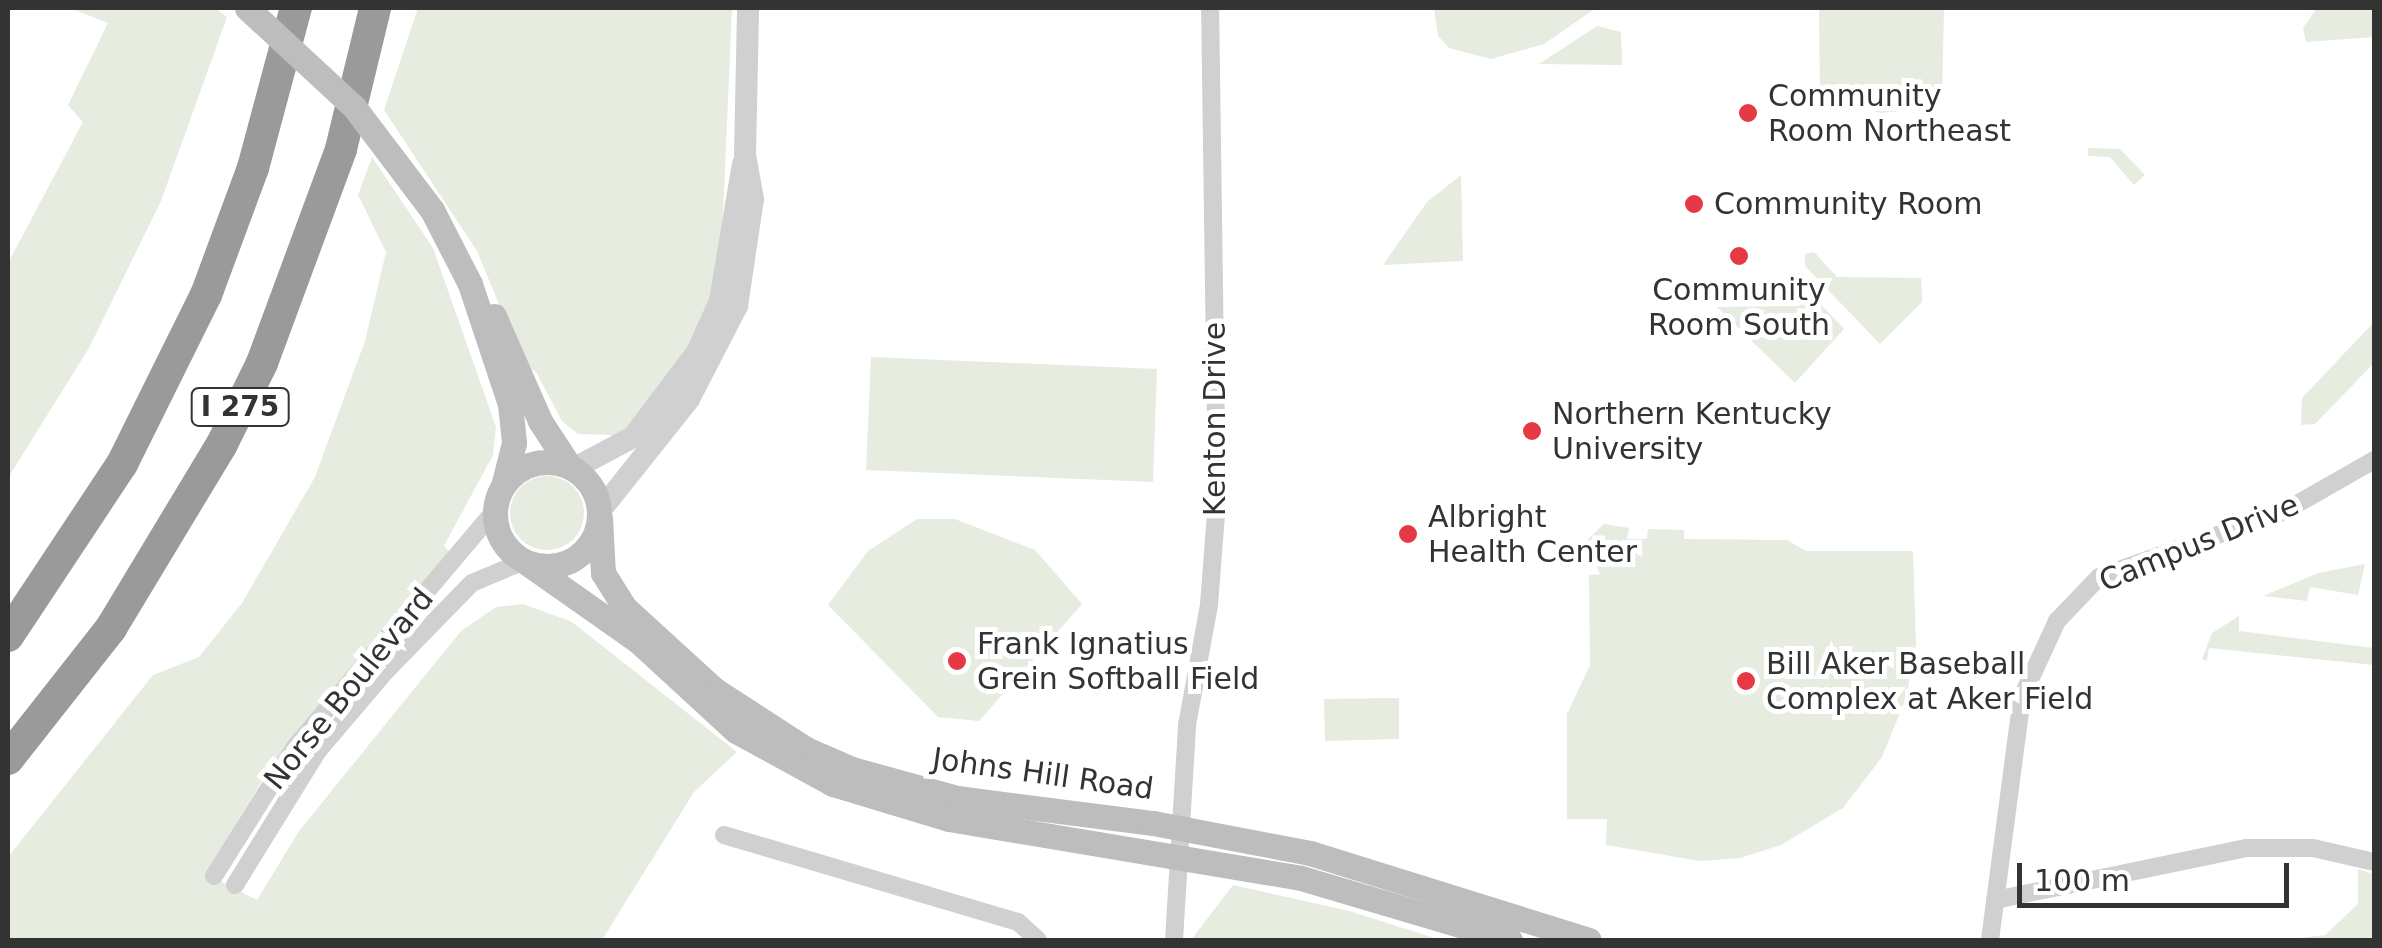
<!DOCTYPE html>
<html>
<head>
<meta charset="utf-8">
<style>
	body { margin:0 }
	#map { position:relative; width:2382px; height:948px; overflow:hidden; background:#fff; font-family:"DejaVu Sans",sans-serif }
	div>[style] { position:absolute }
	.green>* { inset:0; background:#e6ecdf }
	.round { border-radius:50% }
	.minor>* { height:18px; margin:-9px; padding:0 9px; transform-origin:9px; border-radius:9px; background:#d0d0d0 }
	.tertiary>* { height:22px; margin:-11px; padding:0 11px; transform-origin:11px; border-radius:11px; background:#d0d0d0 }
	.secondary>* { height:25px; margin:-12.5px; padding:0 12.5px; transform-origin:12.5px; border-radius:12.5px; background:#bdbdbd }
	.secondary>.ring { margin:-12.5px; padding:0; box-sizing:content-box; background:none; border:25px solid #bdbdbd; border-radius:50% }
	.motorway>* { height:32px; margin:-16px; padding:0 16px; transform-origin:16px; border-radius:16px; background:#9a9a9a }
	.secondary-bridge>* { height:25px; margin:-12.5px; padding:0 12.5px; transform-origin:12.5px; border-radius:12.5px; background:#bdbdbd }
	.dots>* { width:28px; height:28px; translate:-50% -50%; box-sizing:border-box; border:5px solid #fff; border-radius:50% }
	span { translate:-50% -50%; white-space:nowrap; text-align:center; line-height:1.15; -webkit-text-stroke:10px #fff; paint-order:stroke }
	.shield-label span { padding:2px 8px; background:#fff; border:2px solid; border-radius:8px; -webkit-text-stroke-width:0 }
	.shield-label { font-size:28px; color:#333; font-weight:700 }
	.poi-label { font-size:30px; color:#333 }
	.left { translate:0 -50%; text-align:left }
	.street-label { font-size:30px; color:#333 }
	.frame { position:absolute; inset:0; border:10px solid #333; pointer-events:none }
	.scale { position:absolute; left:2017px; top:863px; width:272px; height:45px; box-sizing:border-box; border:5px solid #333; border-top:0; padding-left:12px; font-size:30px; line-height:35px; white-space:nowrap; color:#333; -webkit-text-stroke:8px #fff; paint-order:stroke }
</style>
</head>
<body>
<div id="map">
	<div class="green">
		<i style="clip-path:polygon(70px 8px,215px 8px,227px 17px,161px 201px,89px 348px,8px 478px,8px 263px,83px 122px,68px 105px,108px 23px)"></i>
		<i style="clip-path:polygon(418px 8px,732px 8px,721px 261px,704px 318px,669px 387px,615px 442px,611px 435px,578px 434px,562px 421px,536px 372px,524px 365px,477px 251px,384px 110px)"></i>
		<i style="clip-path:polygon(1434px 8px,1596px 8px,1544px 44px,1491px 59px,1449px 48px,1438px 36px)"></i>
		<i style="clip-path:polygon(1819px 8px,1944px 8px,1942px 95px,1910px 110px,1880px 113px,1820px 93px)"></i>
		<i style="clip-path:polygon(2317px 8px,2374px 8px,2374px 37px,2306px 42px,2303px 28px)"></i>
		<i style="clip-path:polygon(1597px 26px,1621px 32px,1622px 65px,1539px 64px)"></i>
		<i style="clip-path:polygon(2088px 148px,2120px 149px,2145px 175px,2134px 185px,2110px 157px,2088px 156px)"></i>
		<i style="clip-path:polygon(372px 157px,433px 248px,496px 427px,493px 455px,444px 546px,449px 551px,266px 774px,206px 874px,257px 900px,299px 831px,461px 631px,496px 607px,523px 604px,572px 622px,737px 752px,694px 792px,602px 940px,8px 940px,8px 857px,153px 675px,199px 657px,242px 603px,315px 477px,365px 341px,386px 252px,358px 195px)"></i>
		<i style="clip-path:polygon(1461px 175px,1463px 261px,1383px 265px,1427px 202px)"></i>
		<i style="clip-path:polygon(1814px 252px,1837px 277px,1921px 278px,1922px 302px,1880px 344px,1805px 266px,1805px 254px)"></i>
		<i style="clip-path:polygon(1812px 295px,1844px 329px,1795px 383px,1717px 307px,1799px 306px)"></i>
		<i style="clip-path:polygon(2374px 322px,2374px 363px,2315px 424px,2301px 425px,2302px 398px)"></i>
		<i style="clip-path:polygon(871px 357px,1157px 369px,1153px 482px,866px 470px)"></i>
		<i class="round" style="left:510px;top:476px;width:74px;height:74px"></i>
		<i style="clip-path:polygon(917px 519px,955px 519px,1035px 550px,1082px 604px,979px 721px,938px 717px,828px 605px,868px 551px)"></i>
		<i style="clip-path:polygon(1604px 524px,1629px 528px,1627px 539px,1647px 539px,1648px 529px,1684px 530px,1684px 539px,1787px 540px,1806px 551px,1913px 551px,1916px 644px,1906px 698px,1882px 757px,1843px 808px,1781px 845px,1740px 858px,1700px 861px,1606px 845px,1607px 819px,1567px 819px,1567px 714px,1590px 665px,1589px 575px,1600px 574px,1585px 542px)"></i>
		<i style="clip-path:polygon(2365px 564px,2358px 595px,2310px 587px,2307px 601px,2263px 596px,2318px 573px)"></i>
		<i style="clip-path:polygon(2239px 616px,2239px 631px,2374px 648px,2374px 665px,2209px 648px,2207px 661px,2202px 659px,2212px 633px)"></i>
		<i style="clip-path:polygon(1399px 698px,1399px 739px,1325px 741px,1324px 699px)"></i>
		<i style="clip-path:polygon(2358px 869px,2374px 874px,2374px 940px,2281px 940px,2325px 935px,2358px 904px)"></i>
		<i style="clip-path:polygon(1233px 885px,1349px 911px,1441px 940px,1191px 940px)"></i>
	</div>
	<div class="minor">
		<i style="left:724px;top:835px;width:307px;rotate:16.5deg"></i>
		<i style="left:1018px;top:922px;width:27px;rotate:42deg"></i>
		<i style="left:214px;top:876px;width:152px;rotate:-57.9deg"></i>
		<i style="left:295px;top:747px;width:310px;rotate:-49.8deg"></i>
		<i style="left:235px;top:885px;width:156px;rotate:-58.3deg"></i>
		<i style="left:317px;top:752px;width:105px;rotate:-49.6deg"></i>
		<i style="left:385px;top:672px;width:124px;rotate:-45.7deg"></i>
		<i style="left:472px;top:583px;width:56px;rotate:-22.9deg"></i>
		<i style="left:1995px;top:900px;width:256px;rotate:-11.7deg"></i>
		<i style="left:2246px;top:848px;width:67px"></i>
		<i style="left:2313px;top:848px;width:63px;rotate:12.9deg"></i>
		<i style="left:1174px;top:940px;width:215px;rotate:-86.5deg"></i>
		<i style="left:1187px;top:725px;width:122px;rotate:-79.6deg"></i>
		<i style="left:1209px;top:605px;width:103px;rotate:-85.6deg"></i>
		<i style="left:1217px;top:502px;width:494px;rotate:-90.8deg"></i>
		<i style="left:1990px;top:940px;width:245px;rotate:-82.5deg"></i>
		<i style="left:2022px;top:697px;width:84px;rotate:-65.3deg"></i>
		<i style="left:2057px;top:621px;width:61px;rotate:-46.3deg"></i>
		<i style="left:2099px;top:577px;width:195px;rotate:-19.5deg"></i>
		<i style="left:2283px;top:512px;width:105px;rotate:-29.7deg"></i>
	</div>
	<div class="tertiary">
		<i style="left:573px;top:469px;width:68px;rotate:-28.1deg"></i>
		<i style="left:633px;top:437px;width:106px;rotate:-53deg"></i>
		<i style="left:697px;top:352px;width:56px;rotate:-65.7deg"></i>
		<i style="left:720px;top:301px;width:139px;rotate:-80.5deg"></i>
		<i style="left:600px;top:511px;width:143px;rotate:-51.5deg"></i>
		<i style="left:689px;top:399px;width:105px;rotate:-62.7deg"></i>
		<i style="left:737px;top:306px;width:108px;rotate:-81.5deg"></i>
		<i style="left:753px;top:199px;width:45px;rotate:-100.3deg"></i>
		<i style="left:745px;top:155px;width:147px;rotate:-88.8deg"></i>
	</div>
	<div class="secondary">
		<i style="left:432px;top:210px;width:83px;rotate:62.8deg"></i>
		<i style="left:470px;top:284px;width:126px;rotate:71.6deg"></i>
		<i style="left:510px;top:404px;width:39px;rotate:84deg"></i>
		<i style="left:514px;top:443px;width:44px;rotate:104.3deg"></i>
		<i style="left:494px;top:316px;width:115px;rotate:66.3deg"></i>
		<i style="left:540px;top:421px;width:55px;rotate:56.9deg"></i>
		<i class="ring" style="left:495px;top:462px;width:79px;height:79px"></i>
		<i style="left:600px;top:518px;width:55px;rotate:86.9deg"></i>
		<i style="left:603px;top:573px;width:40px;rotate:58deg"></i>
		<i style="left:624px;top:607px;width:123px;rotate:42.4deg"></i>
		<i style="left:715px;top:690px;width:108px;rotate:33deg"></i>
		<i style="left:806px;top:749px;width:50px;rotate:23.5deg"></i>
		<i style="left:852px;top:769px;width:109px;rotate:15.4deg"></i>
		<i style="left:957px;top:798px;width:198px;rotate:7.3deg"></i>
		<i style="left:1153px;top:823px;width:160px;rotate:10.8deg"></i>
		<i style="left:1310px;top:853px;width:292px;rotate:17.3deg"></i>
		<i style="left:527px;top:563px;width:136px;rotate:35.1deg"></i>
		<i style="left:638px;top:641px;width:133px;rotate:42.6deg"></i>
		<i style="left:736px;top:731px;width:111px;rotate:28.7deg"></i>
		<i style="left:833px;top:784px;width:121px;rotate:16.8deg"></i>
		<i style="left:949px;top:819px;width:357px;rotate:9.5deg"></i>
		<i style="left:1301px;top:878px;width:218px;rotate:16.5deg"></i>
	</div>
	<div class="motorway">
		<i style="left:8px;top:636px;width:206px;rotate:-56.5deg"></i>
		<i style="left:122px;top:464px;width:189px;rotate:-63.6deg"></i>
		<i style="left:206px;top:295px;width:135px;rotate:-69.7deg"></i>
		<i style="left:253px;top:168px;width:166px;rotate:-75deg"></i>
		<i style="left:8px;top:759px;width:167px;rotate:-51.8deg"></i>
		<i style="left:111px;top:628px;width:213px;rotate:-58.9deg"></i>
		<i style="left:221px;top:446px;width:93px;rotate:-63.7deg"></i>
		<i style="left:262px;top:363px;width:228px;rotate:-69.7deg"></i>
		<i style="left:341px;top:149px;width:145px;rotate:-76.4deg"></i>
	</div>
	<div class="secondary-bridge">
		<i style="left:247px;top:8px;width:146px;rotate:42.8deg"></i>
		<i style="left:354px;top:107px;width:129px;rotate:52.9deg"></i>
	</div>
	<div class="dots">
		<i style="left:1748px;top:113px;background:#e63946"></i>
		<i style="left:1694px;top:204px;background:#e63946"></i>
		<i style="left:1739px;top:256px;background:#e63946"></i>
		<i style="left:1532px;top:431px;background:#e63946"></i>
		<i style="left:1408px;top:534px;background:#e63946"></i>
		<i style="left:957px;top:661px;background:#e63946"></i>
		<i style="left:1746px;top:681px;background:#e63946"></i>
	</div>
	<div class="shield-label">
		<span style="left:240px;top:407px">I 275</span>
	</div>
	<div class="poi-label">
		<span class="left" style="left:1768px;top:113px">Community<br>Room Northeast</span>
		<span class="left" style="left:1714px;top:204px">Community Room</span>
		<span style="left:1739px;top:307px">Community<br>Room South</span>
		<span class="left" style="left:1552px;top:431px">Northern Kentucky<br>University</span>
		<span class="left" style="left:1428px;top:534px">Albright<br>Health Center</span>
		<span class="left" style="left:977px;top:661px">Frank Ignatius<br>Grein Softball Field</span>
		<span class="left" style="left:1766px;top:681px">Bill Aker Baseball<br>Complex at Aker Field</span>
	</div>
	<div class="street-label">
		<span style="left:1215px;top:419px;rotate:-90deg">Kenton Drive</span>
		<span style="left:2199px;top:543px;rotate:-22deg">Campus Drive</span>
		<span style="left:349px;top:689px;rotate:-51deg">Norse Boulevard</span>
		<span style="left:1043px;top:774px;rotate:8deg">Johns Hill Road</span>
	</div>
	<div class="frame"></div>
	<div class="scale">100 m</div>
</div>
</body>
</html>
